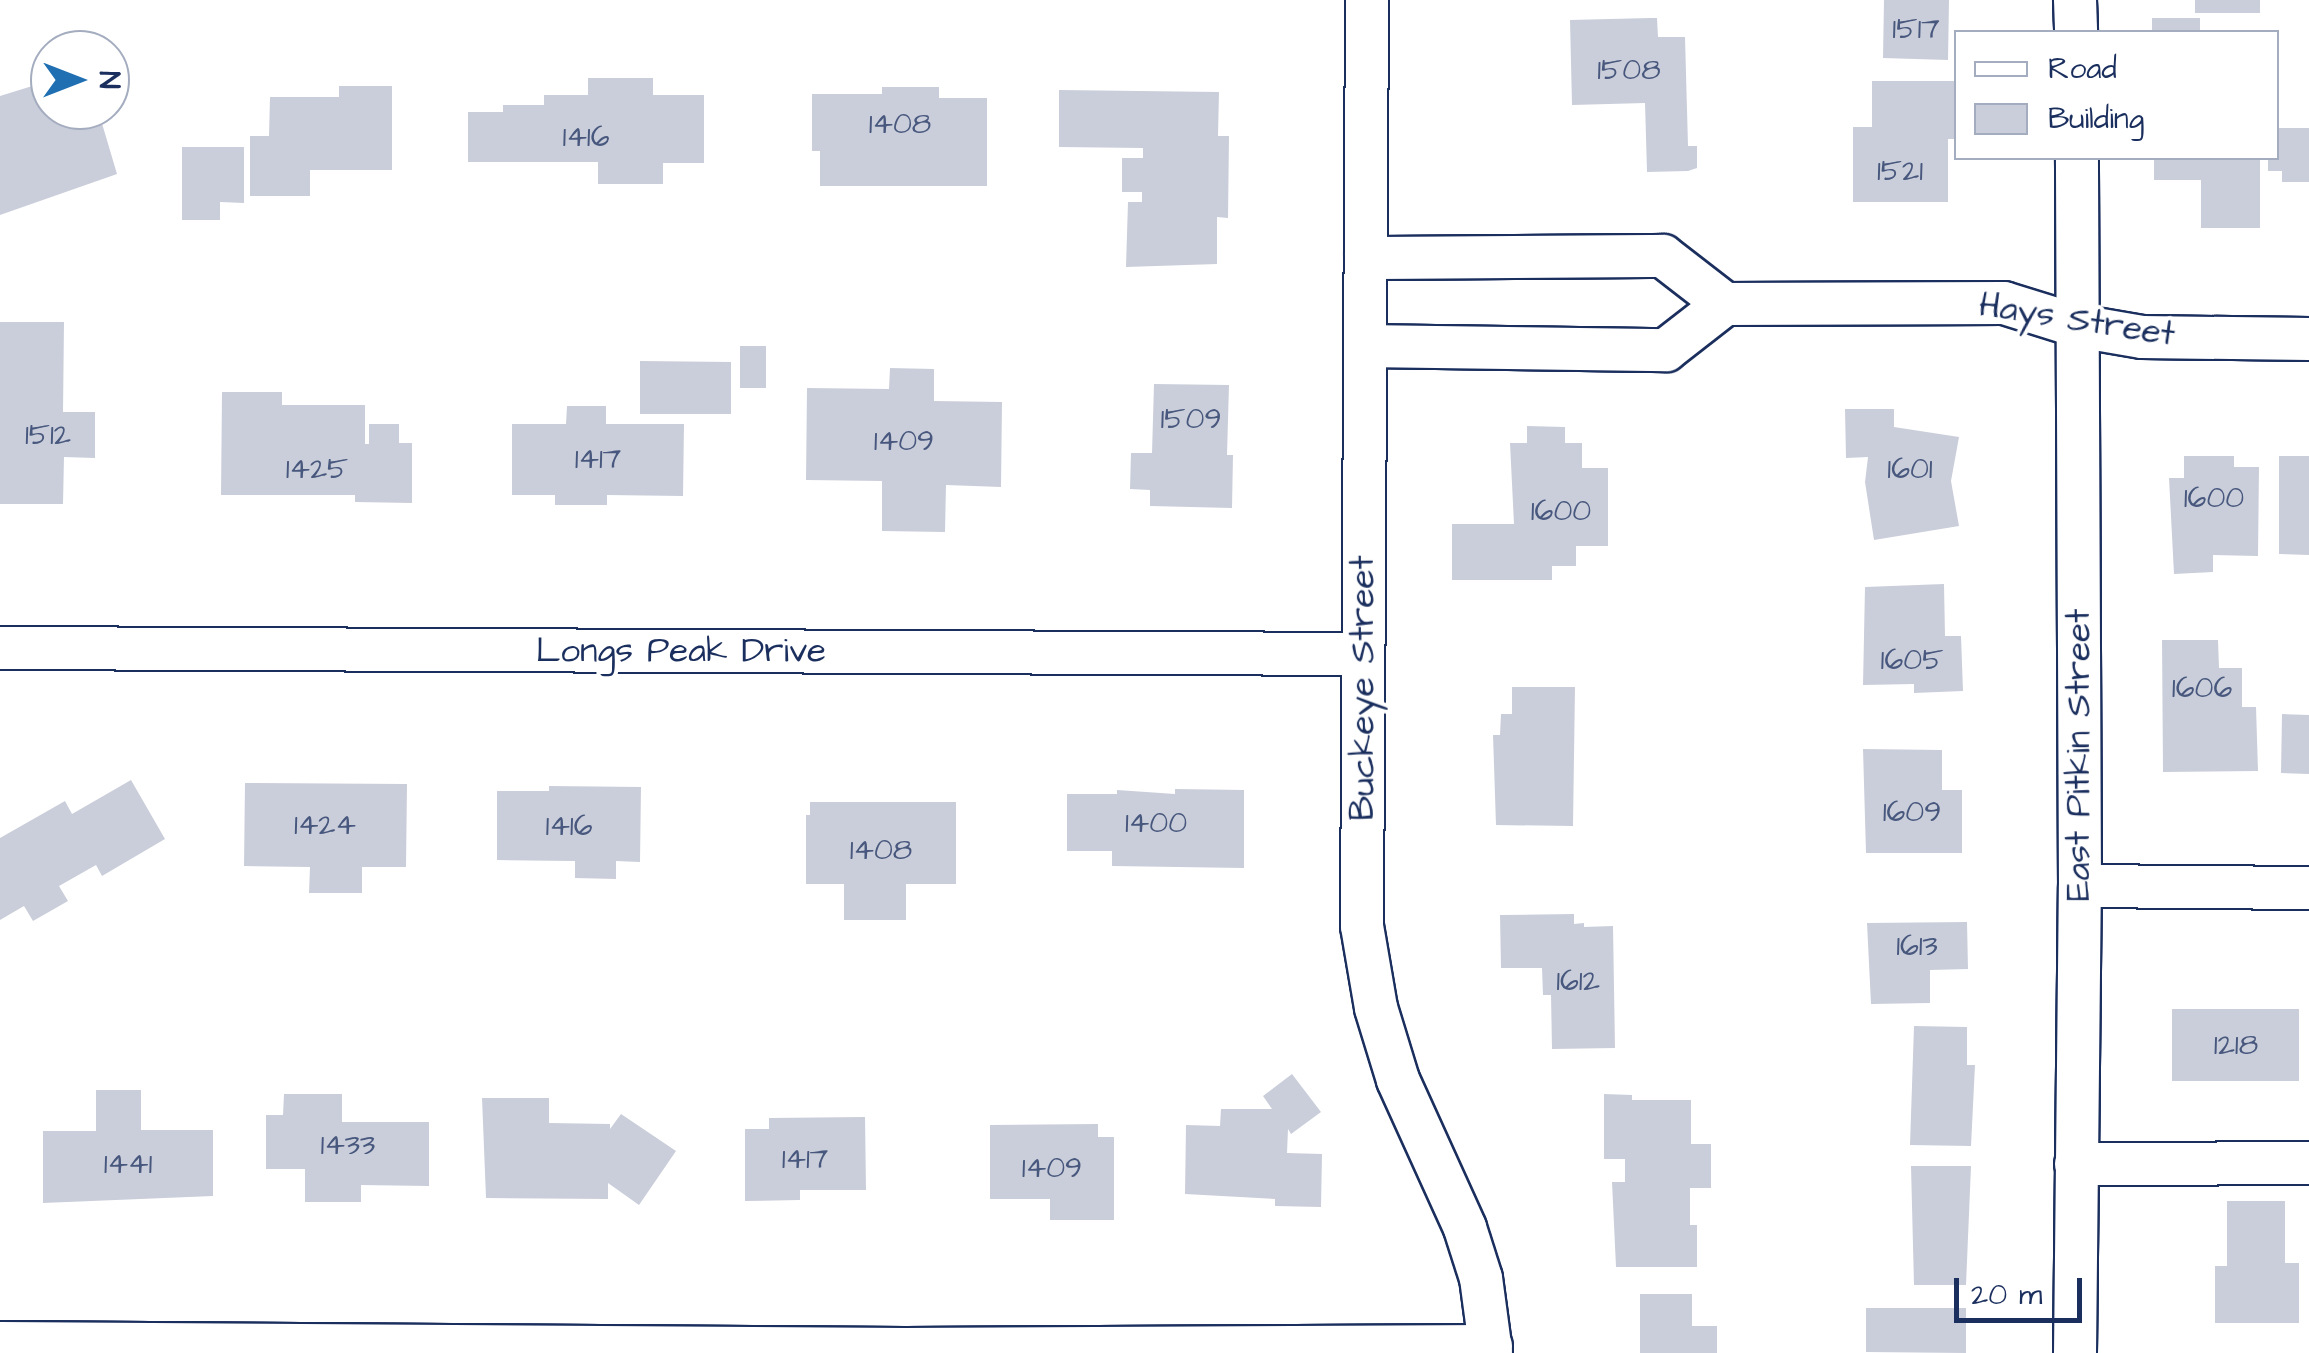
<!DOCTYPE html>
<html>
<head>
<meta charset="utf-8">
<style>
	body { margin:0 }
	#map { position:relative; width:2309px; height:1353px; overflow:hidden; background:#fff; font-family:"Architects Daughter",sans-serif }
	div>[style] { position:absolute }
	.building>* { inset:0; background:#caceda }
	.roads { filter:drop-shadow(2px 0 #1b2f5e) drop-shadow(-2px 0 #1b2f5e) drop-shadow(0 2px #1b2f5e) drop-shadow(0 -2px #1b2f5e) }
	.minor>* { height:42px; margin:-21px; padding:0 21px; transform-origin:21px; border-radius:21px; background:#fff }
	span { translate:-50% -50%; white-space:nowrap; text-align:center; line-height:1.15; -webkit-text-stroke:8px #fff; paint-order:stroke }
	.number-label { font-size:30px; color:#47577d }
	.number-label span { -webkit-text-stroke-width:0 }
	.street-label { font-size:35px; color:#1b2f5e }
	.legend { position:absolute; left:1954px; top:30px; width:325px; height:130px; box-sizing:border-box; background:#fff; border:2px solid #a4acbf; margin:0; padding:12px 18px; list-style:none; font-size:30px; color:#1b2f5e }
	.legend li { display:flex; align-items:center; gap:20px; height:50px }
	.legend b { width:50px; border:2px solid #a4acbf }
	.north { position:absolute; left:30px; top:30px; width:100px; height:100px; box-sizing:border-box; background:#fff; border:2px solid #a4acbf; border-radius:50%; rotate:90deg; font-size:28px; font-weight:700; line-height:40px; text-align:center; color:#1b2f5e }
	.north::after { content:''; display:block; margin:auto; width:35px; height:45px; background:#1f6fb2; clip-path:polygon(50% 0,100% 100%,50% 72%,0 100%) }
	.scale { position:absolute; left:1954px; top:1278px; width:128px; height:45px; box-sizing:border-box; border:5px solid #1b2f5e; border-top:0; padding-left:12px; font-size:30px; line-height:35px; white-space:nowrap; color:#1b2f5e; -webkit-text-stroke:8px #fff; paint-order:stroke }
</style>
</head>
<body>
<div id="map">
	<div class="building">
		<i style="clip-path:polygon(1884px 0,1949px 0,1948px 60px,1883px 58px)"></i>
		<i style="clip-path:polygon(2195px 0,2260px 0,2260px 13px,2195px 13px)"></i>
		<i style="clip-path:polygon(1650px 18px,1657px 18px,1658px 37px,1685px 37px,1688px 146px,1697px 146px,1697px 168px,1688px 171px,1647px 172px,1645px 103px,1572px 105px,1570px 20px)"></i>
		<i style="clip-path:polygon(2152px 18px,2200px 18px,2200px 32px,2152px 32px)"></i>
		<i style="clip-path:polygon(588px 78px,653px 78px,653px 95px,704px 95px,704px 163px,663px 163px,663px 184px,598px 184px,598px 162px,468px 162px,468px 112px,503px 112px,503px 105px,544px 105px,544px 95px,588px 95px)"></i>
		<i style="clip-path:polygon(1872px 81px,1956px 81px,1956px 139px,1948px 139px,1948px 202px,1853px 202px,1853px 127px,1872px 127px)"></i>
		<i style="clip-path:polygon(42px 83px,50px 110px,98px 110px,117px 174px,0 215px,0 96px)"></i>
		<i style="clip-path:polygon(339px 86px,392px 86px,392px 170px,310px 170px,310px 196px,250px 196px,250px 136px,269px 136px,270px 97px,339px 97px)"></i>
		<i style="clip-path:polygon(882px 87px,939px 87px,939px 98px,987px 98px,987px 186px,820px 186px,820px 151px,812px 151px,812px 94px,882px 94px)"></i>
		<i style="clip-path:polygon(1059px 90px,1219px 92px,1218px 136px,1229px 136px,1228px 218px,1217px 217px,1217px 264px,1126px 267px,1128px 202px,1142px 202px,1142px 192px,1122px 192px,1122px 158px,1143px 158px,1143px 148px,1059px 147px)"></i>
		<i style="clip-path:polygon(2276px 128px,2309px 128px,2309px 182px,2282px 182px,2282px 171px,2268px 171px,2268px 158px,2276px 158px)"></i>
		<i style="clip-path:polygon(182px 147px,244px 147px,244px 203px,220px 202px,220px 220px,182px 220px)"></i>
		<i style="clip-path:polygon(2154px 158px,2260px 158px,2260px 228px,2201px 228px,2201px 180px,2154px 180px)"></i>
		<i style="clip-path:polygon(0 322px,64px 322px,63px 412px,95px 412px,95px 458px,64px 457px,63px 504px,0 504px)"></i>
		<i style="clip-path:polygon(740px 346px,766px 346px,766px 388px,740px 388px)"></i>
		<i style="clip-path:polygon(640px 361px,731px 362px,731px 414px,640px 414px)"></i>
		<i style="clip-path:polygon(890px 368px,934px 369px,934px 401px,1002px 402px,1001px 487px,946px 485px,945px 532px,882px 531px,882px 481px,806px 480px,807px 388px,889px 389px)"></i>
		<i style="clip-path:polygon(1154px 384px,1229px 385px,1227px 455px,1233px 455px,1232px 508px,1150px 506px,1150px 490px,1130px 489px,1131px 453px,1152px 453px)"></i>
		<i style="clip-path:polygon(222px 392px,282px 392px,282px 405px,365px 405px,365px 444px,369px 444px,369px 424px,399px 424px,399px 443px,412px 443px,412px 503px,355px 502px,355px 495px,221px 495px)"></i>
		<i style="clip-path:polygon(567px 406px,606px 406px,606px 424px,684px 424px,683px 496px,607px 495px,607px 505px,555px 505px,555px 495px,512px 495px,512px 424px,566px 424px)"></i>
		<i style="clip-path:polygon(1845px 409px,1894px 409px,1894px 427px,1959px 437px,1951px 481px,1959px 526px,1874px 540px,1865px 482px,1868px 457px,1846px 458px)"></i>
		<i style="clip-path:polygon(1527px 426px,1565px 427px,1565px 443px,1582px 443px,1582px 468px,1608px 468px,1608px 546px,1576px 546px,1576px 566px,1552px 566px,1552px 580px,1452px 580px,1452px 524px,1514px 524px,1510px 443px,1527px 443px)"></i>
		<i style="clip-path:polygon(2184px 456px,2234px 456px,2234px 467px,2259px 467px,2258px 556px,2213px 555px,2213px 572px,2174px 574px,2169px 478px,2184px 478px)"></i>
		<i style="clip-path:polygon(2279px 456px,2309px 456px,2309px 555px,2279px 554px)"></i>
		<i style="clip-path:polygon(1944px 584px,1945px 636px,1961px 636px,1963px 691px,1914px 693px,1914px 684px,1863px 685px,1865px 587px)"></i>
		<i style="clip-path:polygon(2162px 640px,2218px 640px,2219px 668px,2242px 668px,2242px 707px,2256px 707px,2258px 771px,2163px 772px)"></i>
		<i style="clip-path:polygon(1512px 687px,1575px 687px,1573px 826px,1496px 825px,1493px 735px,1500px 735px,1501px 714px,1512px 714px)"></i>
		<i style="clip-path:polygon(2282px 714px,2309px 715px,2309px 774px,2281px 773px)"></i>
		<i style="clip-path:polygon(1863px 749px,1942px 750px,1942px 790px,1962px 790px,1962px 853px,1866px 853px)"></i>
		<i style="clip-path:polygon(131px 780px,165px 839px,102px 876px,96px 865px,59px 886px,68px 901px,33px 921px,24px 906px,0 920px,0 838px,65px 801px,72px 814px)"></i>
		<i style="clip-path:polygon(245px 783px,407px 784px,406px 867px,362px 867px,362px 893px,309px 893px,310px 867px,244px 866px)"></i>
		<i style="clip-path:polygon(549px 786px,641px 787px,640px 862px,616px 861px,616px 879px,575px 878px,575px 861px,497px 860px,497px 791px,549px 791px)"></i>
		<i style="clip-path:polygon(1175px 789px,1244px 790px,1244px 868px,1112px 866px,1112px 851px,1067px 851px,1067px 794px,1117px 794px,1117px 790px,1175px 794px)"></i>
		<i style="clip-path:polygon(810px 802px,956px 802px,956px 884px,906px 884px,906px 920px,844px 920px,844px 884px,806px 884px,806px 815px,810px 815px)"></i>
		<i style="clip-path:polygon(1574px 914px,1574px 924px,1584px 923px,1584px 927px,1613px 926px,1615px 1048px,1552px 1049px,1551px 995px,1543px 995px,1542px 968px,1501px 968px,1500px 915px)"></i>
		<i style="clip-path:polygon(1967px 922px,1968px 969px,1930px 970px,1930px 1003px,1871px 1004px,1867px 923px)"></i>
		<i style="clip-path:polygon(2172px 1009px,2299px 1009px,2299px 1081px,2172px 1081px)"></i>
		<i style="clip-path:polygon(1914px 1026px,1967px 1027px,1967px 1065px,1975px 1065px,1971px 1146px,1910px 1145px)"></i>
		<i style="clip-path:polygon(1292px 1074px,1321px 1112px,1291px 1134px,1288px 1129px,1287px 1153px,1322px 1154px,1321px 1207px,1275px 1206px,1275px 1199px,1185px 1194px,1186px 1125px,1220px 1126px,1221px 1109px,1272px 1109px,1263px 1096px)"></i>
		<i style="clip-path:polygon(96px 1090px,141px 1090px,141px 1130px,213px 1130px,213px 1196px,43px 1203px,43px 1131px,96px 1131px)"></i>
		<i style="clip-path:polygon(284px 1094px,342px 1094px,342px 1122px,429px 1122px,429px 1186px,361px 1185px,361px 1202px,305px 1202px,305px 1169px,266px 1169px,266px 1115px,283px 1115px)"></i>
		<i style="clip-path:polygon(1604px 1094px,1632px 1095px,1632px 1100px,1691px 1100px,1691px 1144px,1711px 1144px,1711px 1188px,1690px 1188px,1690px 1225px,1697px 1225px,1697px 1267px,1616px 1267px,1612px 1182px,1625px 1182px,1625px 1159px,1604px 1159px)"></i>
		<i style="clip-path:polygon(482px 1098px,549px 1098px,549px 1123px,610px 1124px,610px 1129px,621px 1114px,676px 1151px,639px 1205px,608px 1183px,608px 1199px,486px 1198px)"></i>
		<i style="clip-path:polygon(865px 1117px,866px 1190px,800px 1190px,800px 1200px,745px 1201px,745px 1129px,769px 1129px,769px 1118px)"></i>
		<i style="clip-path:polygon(1098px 1124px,1098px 1137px,1114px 1137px,1114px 1220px,1050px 1220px,1050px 1199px,990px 1199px,990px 1125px)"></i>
		<i style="clip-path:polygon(1911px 1166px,1971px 1166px,1966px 1285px,1914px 1285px)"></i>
		<i style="clip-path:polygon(2227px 1201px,2285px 1201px,2285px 1263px,2299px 1263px,2299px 1323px,2215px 1323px,2215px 1266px,2227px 1266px)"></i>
		<i style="clip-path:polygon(1640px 1294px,1692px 1294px,1692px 1326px,1717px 1326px,1717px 1353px,1640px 1353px)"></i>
		<i style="clip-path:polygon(1866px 1308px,1966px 1308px,1966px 1353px,1866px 1352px)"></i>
	</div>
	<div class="roads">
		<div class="minor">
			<i style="left:1367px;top:0;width:926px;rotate:90.31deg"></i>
			<i style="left:1362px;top:926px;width:83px;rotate:80.3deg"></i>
			<i style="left:1376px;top:1008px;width:75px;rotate:73deg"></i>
			<i style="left:1398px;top:1080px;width:162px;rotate:65.6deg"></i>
			<i style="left:1465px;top:1228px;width:52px;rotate:72.3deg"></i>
			<i style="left:1481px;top:1278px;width:76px;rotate:82.4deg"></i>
			<i style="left:2075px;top:0;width:32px;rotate:88deg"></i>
			<i style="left:1366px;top:258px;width:297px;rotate:-0.4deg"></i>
			<i style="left:1663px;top:256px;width:78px;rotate:37.7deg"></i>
			<i style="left:1367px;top:346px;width:299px;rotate:0.8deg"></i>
			<i style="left:1666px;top:350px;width:75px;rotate:-37.9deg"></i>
			<i style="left:1725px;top:304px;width:279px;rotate:-0.2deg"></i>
			<i style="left:2004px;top:303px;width:77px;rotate:17.3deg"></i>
			<i style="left:2078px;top:326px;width:65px;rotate:9.8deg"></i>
			<i style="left:2142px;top:337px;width:167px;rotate:0.7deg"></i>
			<i style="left:0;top:648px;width:1361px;rotate:0.25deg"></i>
			<i style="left:2080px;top:886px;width:229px;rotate:0.5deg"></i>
			<i style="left:2076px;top:1164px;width:233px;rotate:-0.2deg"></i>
			<i style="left:0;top:1343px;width:905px;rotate:0.38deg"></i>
			<i style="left:905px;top:1349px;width:586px;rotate:-0.29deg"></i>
			<i style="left:2075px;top:1353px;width:467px;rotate:-89.4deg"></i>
			<i style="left:2080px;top:886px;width:728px;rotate:-90.24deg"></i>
		</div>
	</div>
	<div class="number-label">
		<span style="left:1916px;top:29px">1517</span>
		<span style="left:1629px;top:70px">1508</span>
		<span style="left:900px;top:124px">1408</span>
		<span style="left:586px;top:137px">1416</span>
		<span style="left:1900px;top:171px">1521</span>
		<span style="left:1191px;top:419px">1509</span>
		<span style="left:48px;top:435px">1512</span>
		<span style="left:904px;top:441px">1409</span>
		<span style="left:598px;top:459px">1417</span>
		<span style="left:317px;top:469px">1425</span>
		<span style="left:1910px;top:469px">1601</span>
		<span style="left:2214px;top:498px">1600</span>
		<span style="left:1561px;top:511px">1600</span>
		<span style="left:1912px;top:660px">1605</span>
		<span style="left:2202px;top:688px">1606</span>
		<span style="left:1912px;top:812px">1609</span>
		<span style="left:1156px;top:823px">1400</span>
		<span style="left:325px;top:825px">1424</span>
		<span style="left:569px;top:826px">1416</span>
		<span style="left:881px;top:850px">1408</span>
		<span style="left:1917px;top:946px">1613</span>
		<span style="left:1578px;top:981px">1612</span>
		<span style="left:2236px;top:1045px">1218</span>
		<span style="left:348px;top:1145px">1433</span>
		<span style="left:805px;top:1159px">1417</span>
		<span style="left:128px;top:1164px">1441</span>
		<span style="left:1052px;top:1168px">1409</span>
	</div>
	<div class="street-label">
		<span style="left:2077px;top:320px;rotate:9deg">Hays Street</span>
		<span style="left:681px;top:651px">Longs Peak Drive</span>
		<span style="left:1363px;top:688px;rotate:-90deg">Buckeye Street</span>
		<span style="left:2079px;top:755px;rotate:-90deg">East Pitkin Street</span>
	</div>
	<ul class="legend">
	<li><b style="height:12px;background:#fff"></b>Road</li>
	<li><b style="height:28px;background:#caceda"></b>Building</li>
	</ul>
	<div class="north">N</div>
	<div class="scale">20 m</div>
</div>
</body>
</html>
